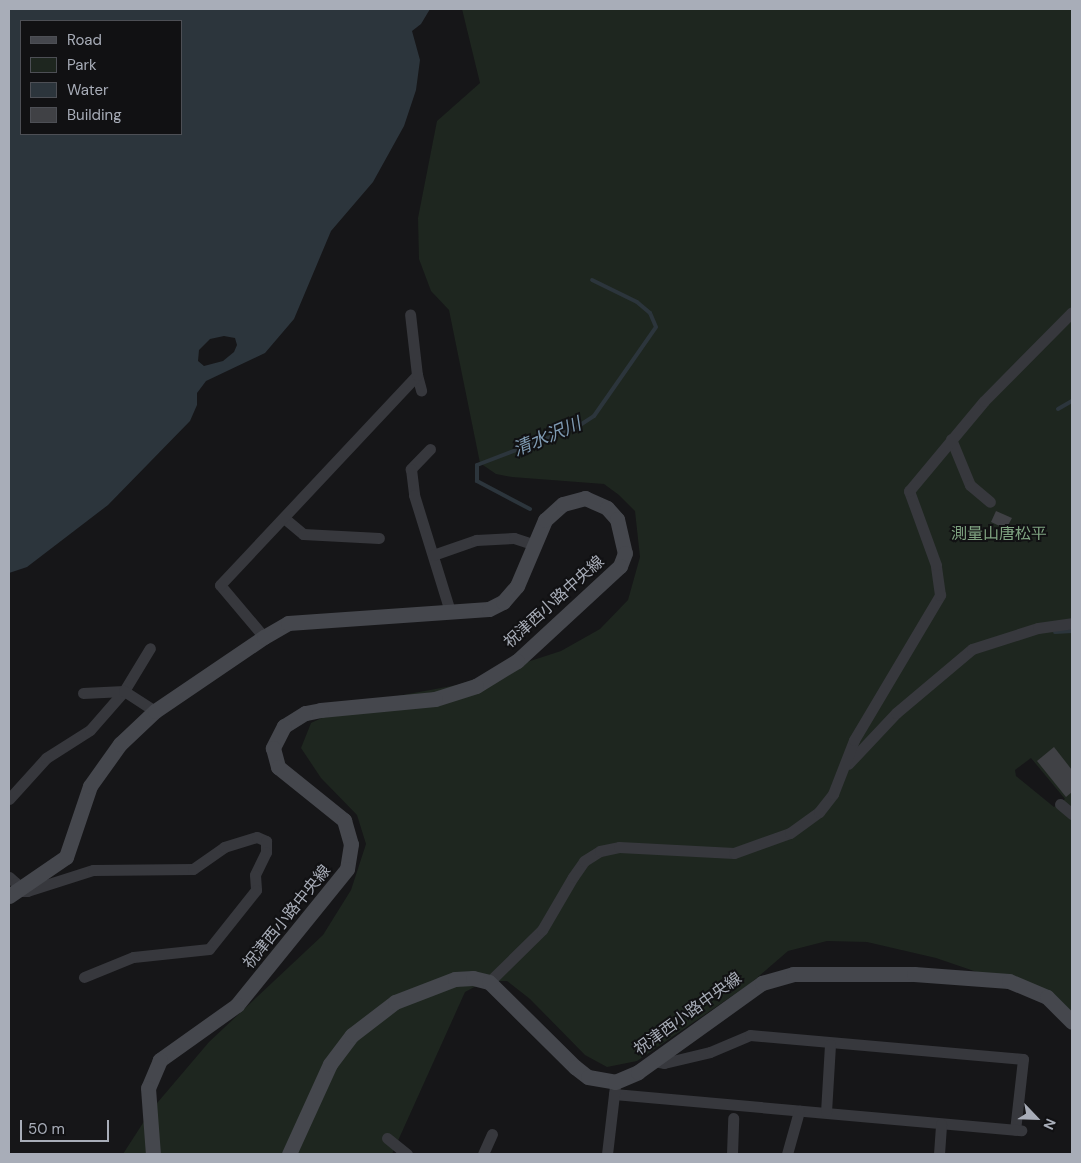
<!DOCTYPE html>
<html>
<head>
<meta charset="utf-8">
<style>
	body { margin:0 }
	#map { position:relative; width:1081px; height:1163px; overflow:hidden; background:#161618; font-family:"DM Sans","Noto Sans JP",sans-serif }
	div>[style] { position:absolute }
	.green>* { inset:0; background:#1e261f }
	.water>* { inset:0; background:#2c353c }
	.stream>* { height:4px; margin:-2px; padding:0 2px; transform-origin:2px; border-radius:2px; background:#2c353c }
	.building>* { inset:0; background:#404145 }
	.street>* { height:11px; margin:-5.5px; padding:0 5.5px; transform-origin:5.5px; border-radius:5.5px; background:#37383d }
	.secondary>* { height:15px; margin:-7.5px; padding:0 7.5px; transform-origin:7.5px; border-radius:7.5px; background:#45474d }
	span { translate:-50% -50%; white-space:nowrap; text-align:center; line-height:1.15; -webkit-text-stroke:4px #111113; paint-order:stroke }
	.park-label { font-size:16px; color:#7fa381 }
	.street-label { font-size:16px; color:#a8adb8 }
	.water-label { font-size:18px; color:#7f9bb3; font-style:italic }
	.frame { position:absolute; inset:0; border:10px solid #a8adb8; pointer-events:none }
	.legend { position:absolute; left:20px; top:20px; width:162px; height:115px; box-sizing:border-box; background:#111113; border:1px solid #4d4f55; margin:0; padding:6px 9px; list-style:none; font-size:15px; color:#a8adb8 }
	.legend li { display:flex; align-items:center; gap:10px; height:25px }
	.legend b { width:25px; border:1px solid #4d4f55 }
	.north { position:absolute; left:1011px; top:1093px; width:50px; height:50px; -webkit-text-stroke:4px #111113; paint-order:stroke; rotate:114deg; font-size:14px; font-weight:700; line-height:20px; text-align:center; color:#a8adb8 }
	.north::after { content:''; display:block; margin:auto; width:18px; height:22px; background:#a8adb8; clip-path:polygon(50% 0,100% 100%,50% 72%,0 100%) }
	.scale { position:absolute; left:20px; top:1120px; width:89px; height:22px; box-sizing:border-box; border:2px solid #a8adb8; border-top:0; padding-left:6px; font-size:15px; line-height:18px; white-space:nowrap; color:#a8adb8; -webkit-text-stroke:4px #111113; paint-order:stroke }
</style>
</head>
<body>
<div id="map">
	<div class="green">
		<i style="clip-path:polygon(evenodd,462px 9px,1072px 9px,1072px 1015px,1009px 983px,936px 958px,867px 942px,827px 941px,788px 951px,751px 983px,637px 1061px,607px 1067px,585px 1055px,530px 999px,507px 981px,486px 981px,465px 992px,392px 1154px,123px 1154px,152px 1109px,209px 1042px,323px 935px,351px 890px,366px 844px,357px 815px,321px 778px,301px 748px,311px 723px,349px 705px,457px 685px,561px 651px,600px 629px,628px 600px,640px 557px,635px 511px,619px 495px,604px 484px,512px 477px,496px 474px,480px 463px,449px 310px,431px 291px,419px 259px,418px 218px,437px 121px,480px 83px,462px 9px,1031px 758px,1065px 799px,1054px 807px,1016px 776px,1015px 770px,1031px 758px)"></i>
	</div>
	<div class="water">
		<i style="clip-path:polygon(evenodd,9px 9px,430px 9px,421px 24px,412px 31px,420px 60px,416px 90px,404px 126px,373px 182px,331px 231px,294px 319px,265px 353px,206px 381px,197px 393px,197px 405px,190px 421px,108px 505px,27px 567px,9px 573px,9px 9px,21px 21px,181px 21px,181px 134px,21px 134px,21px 21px,9px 9px,224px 336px,235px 338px,237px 345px,234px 352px,223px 361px,204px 366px,198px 361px,199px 350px,210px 339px,224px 336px)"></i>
	</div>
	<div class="stream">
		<i style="left:1058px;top:409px;width:16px;rotate:-30deg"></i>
		<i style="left:530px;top:509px;width:60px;rotate:-152.2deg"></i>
		<i style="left:477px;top:481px;width:16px;rotate:-90deg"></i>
		<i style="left:477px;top:465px;width:107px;rotate:-20.8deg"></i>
		<i style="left:577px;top:427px;width:20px;rotate:-33deg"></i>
		<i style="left:594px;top:416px;width:108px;rotate:-55.1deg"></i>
		<i style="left:656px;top:327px;width:15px;rotate:-113deg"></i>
		<i style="left:650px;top:313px;width:17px;rotate:-140deg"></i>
		<i style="left:637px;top:302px;width:50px;rotate:-153.9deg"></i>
		<i style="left:1055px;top:632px;width:17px;rotate:-3deg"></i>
	</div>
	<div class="building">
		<i style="clip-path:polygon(996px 511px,1012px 518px,1006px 529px,991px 522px)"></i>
		<i style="clip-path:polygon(1054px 747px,1072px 770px,1072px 792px,1066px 797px,1037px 761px)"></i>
	</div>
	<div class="street">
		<i style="left:417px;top:375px;width:16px;rotate:75deg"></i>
		<i style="left:951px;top:439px;width:50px;rotate:67.6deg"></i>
		<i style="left:970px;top:485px;width:26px;rotate:40deg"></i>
		<i style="left:430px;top:449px;width:28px;rotate:134deg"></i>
		<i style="left:411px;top:469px;width:26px;rotate:83deg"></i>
		<i style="left:414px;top:495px;width:121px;rotate:72.8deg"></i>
		<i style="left:284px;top:518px;width:25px;rotate:40deg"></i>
		<i style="left:303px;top:534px;width:76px;rotate:3deg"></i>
		<i style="left:433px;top:555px;width:46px;rotate:-19.2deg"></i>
		<i style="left:476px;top:540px;width:38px;rotate:-3deg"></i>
		<i style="left:514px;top:538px;width:20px;rotate:18deg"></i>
		<i style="left:264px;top:637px;width:68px;rotate:-130.2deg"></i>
		<i style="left:220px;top:585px;width:288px;rotate:-46.8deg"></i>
		<i style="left:417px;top:375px;width:61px;rotate:-96.5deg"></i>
		<i style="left:83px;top:693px;width:41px;rotate:-2.8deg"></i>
		<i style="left:124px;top:691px;width:50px;rotate:-58.8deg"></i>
		<i style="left:848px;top:764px;width:70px;rotate:-46.7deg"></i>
		<i style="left:896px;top:713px;width:99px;rotate:-40.1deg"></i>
		<i style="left:972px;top:649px;width:69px;rotate:-17.7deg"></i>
		<i style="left:1038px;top:628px;width:34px;rotate:-8deg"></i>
		<i style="left:9px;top:799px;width:55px;rotate:-47.9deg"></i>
		<i style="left:46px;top:758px;width:52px;rotate:-32.5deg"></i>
		<i style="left:90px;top:730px;width:52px;rotate:-48.9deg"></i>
		<i style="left:124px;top:691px;width:37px;rotate:33deg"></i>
		<i style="left:1060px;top:804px;width:16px;rotate:40deg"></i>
		<i style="left:9px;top:877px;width:9px;rotate:41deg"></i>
		<i style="left:16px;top:883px;width:8px;rotate:83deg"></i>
		<i style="left:17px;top:891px;width:10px"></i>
		<i style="left:27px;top:891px;width:69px;rotate:-17.7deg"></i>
		<i style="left:93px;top:870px;width:100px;rotate:-0.6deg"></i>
		<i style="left:193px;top:869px;width:38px;rotate:-35deg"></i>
		<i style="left:224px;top:847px;width:34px;rotate:-17deg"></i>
		<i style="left:257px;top:837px;width:10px;rotate:24deg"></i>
		<i style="left:266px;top:841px;width:11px;rotate:90deg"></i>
		<i style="left:266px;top:852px;width:25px;rotate:116deg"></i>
		<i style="left:255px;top:875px;width:15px;rotate:86deg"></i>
		<i style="left:256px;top:890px;width:75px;rotate:128.5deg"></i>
		<i style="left:209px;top:949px;width:76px;rotate:174deg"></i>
		<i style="left:133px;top:957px;width:53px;rotate:157.8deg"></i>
		<i style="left:489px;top:982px;width:74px;rotate:-44.5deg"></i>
		<i style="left:542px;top:930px;width:61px;rotate:-59.7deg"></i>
		<i style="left:573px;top:877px;width:19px;rotate:-55deg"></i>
		<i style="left:584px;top:861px;width:19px;rotate:-32deg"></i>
		<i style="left:600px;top:851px;width:19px;rotate:-12deg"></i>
		<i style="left:619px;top:847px;width:115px;rotate:3deg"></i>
		<i style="left:734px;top:853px;width:59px;rotate:-19.7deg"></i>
		<i style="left:790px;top:833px;width:36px;rotate:-36deg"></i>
		<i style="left:819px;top:812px;width:23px;rotate:-52deg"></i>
		<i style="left:833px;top:794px;width:58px;rotate:-68.7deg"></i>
		<i style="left:854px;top:740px;width:169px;rotate:-59.3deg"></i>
		<i style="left:940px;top:595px;width:30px;rotate:-98deg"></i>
		<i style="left:936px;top:565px;width:79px;rotate:-110deg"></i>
		<i style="left:909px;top:491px;width:117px;rotate:-50.2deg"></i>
		<i style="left:984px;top:401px;width:125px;rotate:-45.3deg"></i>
		<i style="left:653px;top:1061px;width:11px;rotate:10deg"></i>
		<i style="left:664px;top:1063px;width:47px;rotate:-13.4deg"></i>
		<i style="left:710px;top:1052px;width:43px;rotate:-23deg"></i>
		<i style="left:750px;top:1035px;width:274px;rotate:5deg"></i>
		<i style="left:1023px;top:1059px;width:71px;rotate:96.4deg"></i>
		<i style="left:614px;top:1094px;width:409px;rotate:5.1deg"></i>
		<i style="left:826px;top:1112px;width:68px;rotate:-86.6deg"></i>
		<i style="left:387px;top:1138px;width:26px;rotate:39deg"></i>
		<i style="left:483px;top:1154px;width:22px;rotate:-66deg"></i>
		<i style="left:607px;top:1154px;width:68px;rotate:-83.3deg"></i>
		<i style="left:732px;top:1154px;width:36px;rotate:-88deg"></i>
		<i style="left:787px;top:1154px;width:45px;rotate:-74.4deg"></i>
		<i style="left:939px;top:1154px;width:30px;rotate:-86deg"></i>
	</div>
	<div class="secondary">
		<i style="left:9px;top:896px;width:69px;rotate:-34.4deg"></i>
		<i style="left:66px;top:857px;width:75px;rotate:-71.3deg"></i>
		<i style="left:90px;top:786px;width:52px;rotate:-54.5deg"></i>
		<i style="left:120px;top:744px;width:48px;rotate:-43.3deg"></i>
		<i style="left:155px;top:711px;width:132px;rotate:-34.2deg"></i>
		<i style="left:264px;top:637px;width:28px;rotate:-30deg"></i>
		<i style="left:288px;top:623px;width:201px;rotate:-4deg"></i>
		<i style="left:489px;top:609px;width:16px;rotate:-27deg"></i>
		<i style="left:503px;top:602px;width:21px;rotate:-49deg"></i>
		<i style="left:517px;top:586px;width:72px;rotate:-67deg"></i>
		<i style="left:545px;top:520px;width:24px;rotate:-42deg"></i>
		<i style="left:563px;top:504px;width:23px;rotate:-15deg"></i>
		<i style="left:585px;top:498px;width:24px;rotate:24deg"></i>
		<i style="left:607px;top:508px;width:15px;rotate:48deg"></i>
		<i style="left:617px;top:519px;width:35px;rotate:77deg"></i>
		<i style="left:625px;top:553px;width:14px;rotate:111deg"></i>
		<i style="left:620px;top:566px;width:140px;rotate:137.3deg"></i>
		<i style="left:517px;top:661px;width:48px;rotate:148.6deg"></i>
		<i style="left:476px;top:686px;width:43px;rotate:162.4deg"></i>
		<i style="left:435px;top:699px;width:115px;rotate:174.5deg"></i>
		<i style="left:321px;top:710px;width:16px;rotate:169deg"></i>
		<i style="left:305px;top:713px;width:25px;rotate:148deg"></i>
		<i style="left:284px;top:726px;width:25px;rotate:117deg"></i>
		<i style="left:273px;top:748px;width:20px;rotate:75deg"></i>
		<i style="left:278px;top:767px;width:85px;rotate:38.8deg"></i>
		<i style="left:344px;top:820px;width:25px;rotate:74deg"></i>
		<i style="left:351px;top:844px;width:25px;rotate:99deg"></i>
		<i style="left:347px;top:869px;width:175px;rotate:129deg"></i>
		<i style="left:237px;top:1005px;width:95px;rotate:144.5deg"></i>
		<i style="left:160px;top:1060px;width:30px;rotate:113deg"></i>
		<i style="left:148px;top:1088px;width:66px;rotate:85.7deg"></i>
		<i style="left:289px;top:1154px;width:99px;rotate:-65.5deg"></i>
		<i style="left:330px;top:1064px;width:36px;rotate:-53deg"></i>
		<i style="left:352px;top:1035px;width:54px;rotate:-37.5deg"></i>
		<i style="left:395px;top:1002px;width:64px;rotate:-21deg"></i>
		<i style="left:455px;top:979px;width:18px;rotate:-3deg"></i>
		<i style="left:473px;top:978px;width:16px;rotate:14deg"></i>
		<i style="left:489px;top:982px;width:121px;rotate:44.7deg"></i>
		<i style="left:575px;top:1067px;width:16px;rotate:38deg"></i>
		<i style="left:588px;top:1077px;width:27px;rotate:10deg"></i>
		<i style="left:615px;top:1082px;width:25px;rotate:-23deg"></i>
		<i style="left:638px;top:1072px;width:153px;rotate:-35.7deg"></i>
		<i style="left:762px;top:983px;width:32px;rotate:-16deg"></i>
		<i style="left:793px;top:974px;width:121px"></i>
		<i style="left:914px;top:974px;width:95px;rotate:4.2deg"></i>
		<i style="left:1009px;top:981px;width:41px;rotate:22.8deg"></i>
		<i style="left:1047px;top:997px;width:35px;rotate:45deg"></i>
	</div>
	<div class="park-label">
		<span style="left:999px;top:534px">測量山唐松平</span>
	</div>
	<div class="street-label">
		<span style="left:554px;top:602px;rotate:-42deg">祝津西小路中央線</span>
		<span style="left:287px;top:917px;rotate:-51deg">祝津西小路中央線</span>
		<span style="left:688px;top:1014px;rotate:-36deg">祝津西小路中央線</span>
	</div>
	<div class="water-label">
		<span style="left:547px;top:437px;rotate:-23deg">清水沢川</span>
	</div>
	<div class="frame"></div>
	<ul class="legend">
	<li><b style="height:6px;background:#45474d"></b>Road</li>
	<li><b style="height:14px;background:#1e261f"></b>Park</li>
	<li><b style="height:14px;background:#2c353c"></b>Water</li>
	<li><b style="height:14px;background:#404145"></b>Building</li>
	</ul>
	<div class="north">N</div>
	<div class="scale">50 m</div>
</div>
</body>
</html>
